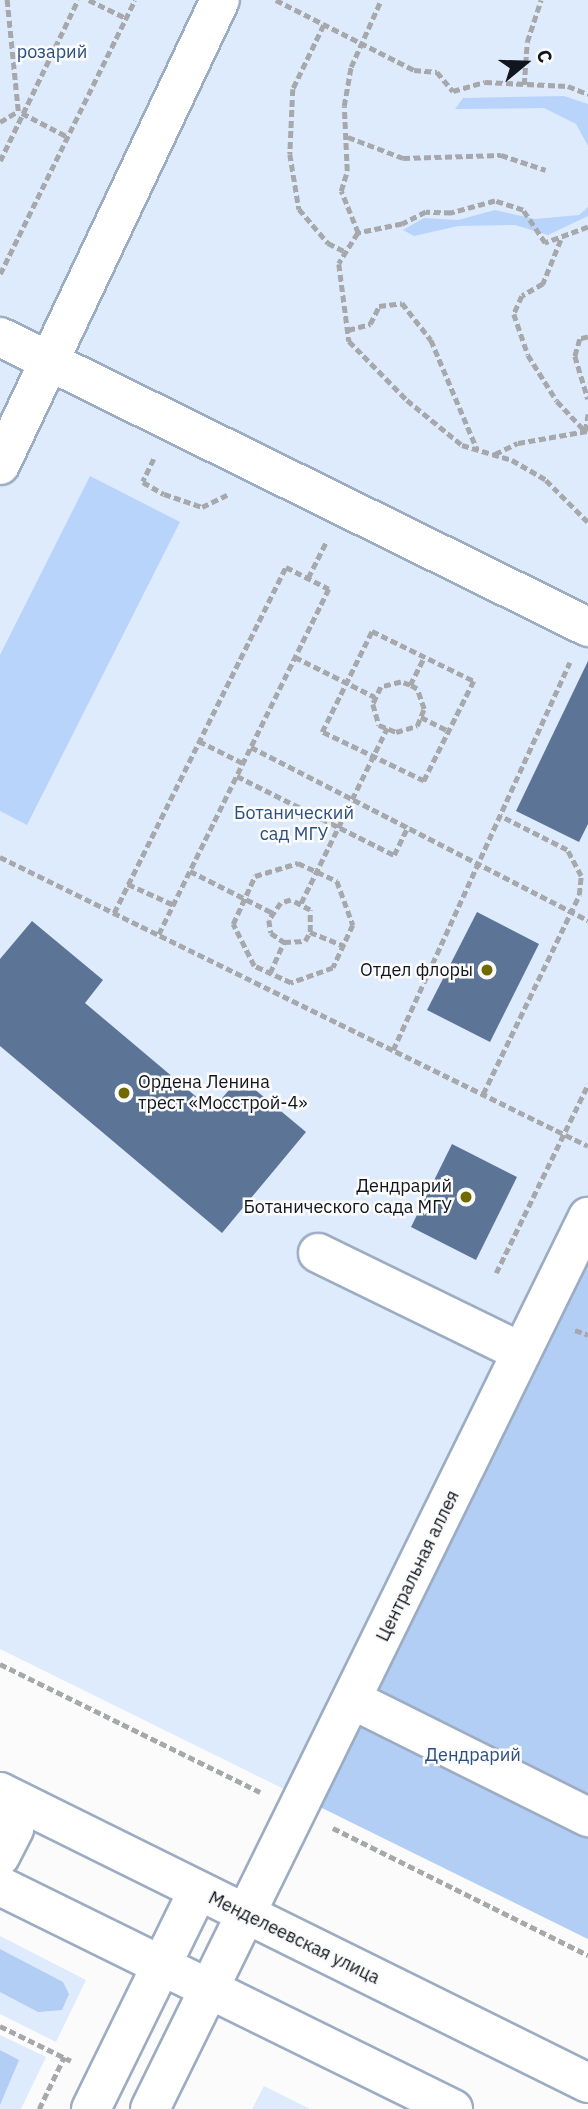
<!DOCTYPE html>
<html>
<head>
<meta charset="utf-8">
<style>
	body { margin:0 }
	#map { position:relative; width:588px; height:2109px; overflow:hidden; background:#fbfbfb; font-family:"IBM Plex Sans",sans-serif }
	div>[style] { position:absolute }
	.green>* { inset:0; background:#deebfd }
	.forest>* { inset:0; background:#b2cef4 }
	.water>* { inset:0; background:#b8d4fa }
	.building>* { inset:0; background:#5c7597 }
	.path>* { height:4.5px; margin-top:-2.25px; transform-origin:0; background:repeating-linear-gradient(90deg,#a7a8ab 0 7px,transparent 0 10.5px) }
	.roads { filter:drop-shadow(2px 0 #9cacc2) drop-shadow(-2px 0 #9cacc2) drop-shadow(0 2px #9cacc2) drop-shadow(0 -2px #9cacc2) }
	.minor>* { height:38px; margin:-19px; padding:0 19px; transform-origin:19px; border-radius:19px; background:#fff }
	.dots>* { width:19px; height:19px; translate:-50% -50%; box-sizing:border-box; border:4px solid #fbfbfb; border-radius:50% }
	span { translate:-50% -50%; white-space:nowrap; text-align:center; line-height:1.15; -webkit-text-stroke:5px #fbfbfb; paint-order:stroke }
	.park-label { font-size:18px; color:#2a4f7e }
	.poi-label { font-size:18px; color:#11161e }
	.right { translate:-100% -50%; text-align:right }
	.left { translate:0 -50%; text-align:left }
	.street-label { font-size:18px; color:#11161e }
	.north { position:absolute; left:490px; top:28px; width:70px; height:70px; -webkit-text-stroke:5px #fbfbfb; paint-order:stroke; rotate:71deg; font-size:19px; font-weight:700; line-height:28px; text-align:center; color:#11161e }
	.north::after { content:''; display:block; margin:auto; width:24px; height:32px; background:#11161e; clip-path:polygon(50% 0,100% 100%,50% 72%,0 100%) }
</style>
</head>
<body>
<div id="map">
	<div class="green">
		<i style="clip-path:polygon(0 0,588px 0,588px 1939px,0 1649px)"></i>
		<i style="clip-path:polygon(0 1936px,86px 1980px,56px 2042px,0 2014px)"></i>
		<i style="clip-path:polygon(0 2035px,46px 2057px,21px 2109px,0 2109px)"></i>
		<i style="clip-path:polygon(264px 2086px,310px 2109px,252px 2109px)"></i>
	</div>
	<div class="forest">
		<i style="clip-path:polygon(588px 1256px,588px 1939px,320px 1807px)"></i>
		<i style="clip-path:polygon(0 1949px,63px 1982px,69px 1994px,62px 2010px,38px 2012px,0 1992px)"></i>
		<i style="clip-path:polygon(0 2050px,19px 2060px,0 2105px)"></i>
	</div>
	<div class="water">
		<i style="clip-path:polygon(564px 96px,588px 104px,588px 146px,576px 124px,544px 108px,455px 109px,463px 98px)"></i>
		<i style="clip-path:polygon(588px 207px,588px 216px,548px 235px,515px 225px,458px 226px,414px 236px,403px 230px,424px 218px,458px 220px,495px 210px,535px 219px,579px 215px)"></i>
		<i style="clip-path:polygon(90px 476px,180px 522px,27px 825px,0 811px,0 655px)"></i>
	</div>
	<div class="building">
		<i style="clip-path:polygon(588px 661px,588px 824px,579px 842px,516px 811px)"></i>
		<i style="clip-path:polygon(477px 912px,539px 944px,490px 1042px,427px 1010px)"></i>
		<i style="clip-path:polygon(32px 921px,103px 980px,85px 1003px,212px 1110px,240px 1077px,306px 1132px,222px 1233px,0 1046px,0 959px)"></i>
		<i style="clip-path:polygon(452px 1144px,517px 1177px,476px 1260px,411px 1227px)"></i>
	</div>
	<div class="path">
		<i style="left:89px;top:0;width:41px;rotate:25.9deg"></i>
		<i style="left:276px;top:0;width:155px;rotate:26.9deg"></i>
		<i style="left:414px;top:70px;width:23px;rotate:5deg"></i>
		<i style="left:437px;top:72px;width:25px;rotate:50deg"></i>
		<i style="left:453px;top:91px;width:33px;rotate:-16deg"></i>
		<i style="left:485px;top:82px;width:83px;rotate:2.8deg"></i>
		<i style="left:568px;top:86px;width:22px;rotate:22deg"></i>
		<i style="left:324px;top:25px;width:71px;rotate:115.8deg"></i>
		<i style="left:293px;top:89px;width:65px;rotate:92.6deg"></i>
		<i style="left:290px;top:154px;width:56px;rotate:80.7deg"></i>
		<i style="left:299px;top:209px;width:45px;rotate:49.5deg"></i>
		<i style="left:328px;top:243px;width:20px;rotate:27deg"></i>
		<i style="left:524px;top:85px;width:43px;rotate:-86deg"></i>
		<i style="left:527px;top:42px;width:44px;rotate:-71.6deg"></i>
		<i style="left:22px;top:113px;width:52px;rotate:27.6deg"></i>
		<i style="left:0;top:122px;width:21px;rotate:-31deg"></i>
		<i style="left:18px;top:111px;width:112px;rotate:-95.7deg"></i>
		<i style="left:348px;top:137px;width:59px;rotate:20.9deg"></i>
		<i style="left:403px;top:158px;width:98px;rotate:-1.8deg"></i>
		<i style="left:501px;top:155px;width:47px;rotate:18.4deg"></i>
		<i style="left:0;top:161px;width:179px;rotate:-64.2deg"></i>
		<i style="left:588px;top:227px;width:46px;rotate:159.6deg"></i>
		<i style="left:545px;top:243px;width:40px;rotate:-124deg"></i>
		<i style="left:523px;top:210px;width:29px;rotate:-162deg"></i>
		<i style="left:495px;top:201px;width:46px;rotate:164.7deg"></i>
		<i style="left:451px;top:213px;width:25px;rotate:-178deg"></i>
		<i style="left:426px;top:212px;width:27px;rotate:153deg"></i>
		<i style="left:402px;top:224px;width:45px;rotate:168.4deg"></i>
		<i style="left:358px;top:233px;width:36px;rotate:122deg"></i>
		<i style="left:339px;top:264px;width:78px;rotate:82.6deg"></i>
		<i style="left:349px;top:341px;width:83px;rotate:45.5deg"></i>
		<i style="left:407px;top:400px;width:71px;rotate:39.3deg"></i>
		<i style="left:462px;top:445px;width:52px;rotate:16.7deg"></i>
		<i style="left:512px;top:460px;width:39px;rotate:30deg"></i>
		<i style="left:546px;top:480px;width:59px;rotate:45deg"></i>
		<i style="left:358px;top:233px;width:45px;rotate:-112deg"></i>
		<i style="left:341px;top:191px;width:21px;rotate:-73deg"></i>
		<i style="left:347px;top:171px;width:65px;rotate:-92.6deg"></i>
		<i style="left:344px;top:106px;width:40px;rotate:-80deg"></i>
		<i style="left:351px;top:67px;width:73px;rotate:-65.9deg"></i>
		<i style="left:561px;top:240px;width:48px;rotate:112.2deg"></i>
		<i style="left:543px;top:284px;width:24px;rotate:150deg"></i>
		<i style="left:522px;top:296px;width:20px;rotate:114deg"></i>
		<i style="left:514px;top:314px;width:43px;rotate:71.1deg"></i>
		<i style="left:528px;top:355px;width:54px;rotate:57.8deg"></i>
		<i style="left:557px;top:401px;width:41px;rotate:47deg"></i>
		<i style="left:0;top:274px;width:305px;rotate:-63.8deg"></i>
		<i style="left:348px;top:330px;width:23px;rotate:-15deg"></i>
		<i style="left:370px;top:324px;width:20px;rotate:-63deg"></i>
		<i style="left:379px;top:306px;width:23px;rotate:-7deg"></i>
		<i style="left:402px;top:303px;width:47px;rotate:51.9deg"></i>
		<i style="left:431px;top:340px;width:118px;rotate:67.1deg"></i>
		<i style="left:588px;top:337px;width:8px;rotate:166deg"></i>
		<i style="left:580px;top:339px;width:18px;rotate:106deg"></i>
		<i style="left:575px;top:356px;width:45px;rotate:73.2deg"></i>
		<i style="left:585px;top:431px;width:17px;rotate:-80deg"></i>
		<i style="left:495px;top:454px;width:25px;rotate:-26deg"></i>
		<i style="left:518px;top:443px;width:70px;rotate:-9.9deg"></i>
		<i style="left:154px;top:459px;width:25px;rotate:116deg"></i>
		<i style="left:143px;top:482px;width:24px;rotate:30deg"></i>
		<i style="left:164px;top:494px;width:40px;rotate:18.9deg"></i>
		<i style="left:202px;top:507px;width:28px;rotate:-26deg"></i>
		<i style="left:308px;top:578px;width:40px;rotate:-63.4deg"></i>
		<i style="left:372px;top:631px;width:114px;rotate:26.1deg"></i>
		<i style="left:474px;top:681px;width:112px;rotate:116.6deg"></i>
		<i style="left:424px;top:781px;width:113px;rotate:-154.3deg"></i>
		<i style="left:322px;top:732px;width:113px;rotate:-63.7deg"></i>
		<i style="left:295px;top:657px;width:89px;rotate:26.6deg"></i>
		<i style="left:410px;top:685px;width:9px;rotate:-162deg"></i>
		<i style="left:401px;top:682px;width:21px;rotate:166deg"></i>
		<i style="left:381px;top:687px;width:19px;rotate:115deg"></i>
		<i style="left:373px;top:704px;width:22px;rotate:74deg"></i>
		<i style="left:379px;top:725px;width:18px;rotate:22deg"></i>
		<i style="left:396px;top:732px;width:22px;rotate:-16deg"></i>
		<i style="left:417px;top:726px;width:18px;rotate:-68deg"></i>
		<i style="left:424px;top:709px;width:21px;rotate:-109deg"></i>
		<i style="left:417px;top:689px;width:8px;rotate:-150deg"></i>
		<i style="left:410px;top:685px;width:31px;rotate:-63deg"></i>
		<i style="left:421px;top:717px;width:31px;rotate:27deg"></i>
		<i style="left:199px;top:741px;width:49px;rotate:26.6deg"></i>
		<i style="left:251px;top:747px;width:379px;rotate:27.2deg"></i>
		<i style="left:237px;top:776px;width:176px;rotate:26.7deg"></i>
		<i style="left:394px;top:855px;width:32px;rotate:-64deg"></i>
		<i style="left:0;top:857px;width:655px;rotate:26.17deg"></i>
		<i style="left:298px;top:863px;width:43px;rotate:24.8deg"></i>
		<i style="left:337px;top:881px;width:47px;rotate:70deg"></i>
		<i style="left:353px;top:925px;width:47px;rotate:114.9deg"></i>
		<i style="left:333px;top:968px;width:45px;rotate:160.3deg"></i>
		<i style="left:291px;top:983px;width:41px;rotate:-155.3deg"></i>
		<i style="left:254px;top:966px;width:47px;rotate:-116.6deg"></i>
		<i style="left:233px;top:924px;width:53px;rotate:-65.4deg"></i>
		<i style="left:255px;top:876px;width:45px;rotate:-16.8deg"></i>
		<i style="left:190px;top:871px;width:93px;rotate:26.8deg"></i>
		<i style="left:128px;top:884px;width:51px;rotate:24.5deg"></i>
		<i style="left:301px;top:903px;width:195px;rotate:-63.8deg"></i>
		<i style="left:114px;top:913px;width:386px;rotate:-63.6deg"></i>
		<i style="left:286px;top:567px;width:48px;rotate:27.1deg"></i>
		<i style="left:329px;top:589px;width:386px;rotate:116.2deg"></i>
		<i style="left:310px;top:932px;width:22px;rotate:-90deg"></i>
		<i style="left:310px;top:910px;width:21px;rotate:-152deg"></i>
		<i style="left:291px;top:900px;width:10px;rotate:163deg"></i>
		<i style="left:281px;top:903px;width:21px;rotate:125deg"></i>
		<i style="left:269px;top:920px;width:13px;rotate:81deg"></i>
		<i style="left:271px;top:933px;width:16px;rotate:35deg"></i>
		<i style="left:284px;top:942px;width:21px;rotate:-3deg"></i>
		<i style="left:305px;top:941px;width:10px;rotate:-61deg"></i>
		<i style="left:310px;top:932px;width:37px;rotate:22deg"></i>
		<i style="left:270px;top:973px;width:34px;rotate:-66deg"></i>
		<i style="left:393px;top:1050px;width:426px;rotate:-65.5deg"></i>
		<i style="left:483px;top:1094px;width:221px;rotate:-64.2deg"></i>
		<i style="left:579px;top:895px;width:19px;rotate:-84deg"></i>
		<i style="left:581px;top:876px;width:30px;rotate:-118deg"></i>
		<i style="left:567px;top:850px;width:75px;rotate:-153.1deg"></i>
		<i style="left:496px;top:1273px;width:210px;rotate:-64deg"></i>
		<i style="left:575px;top:1330px;width:14px;rotate:21deg"></i>
		<i style="left:0;top:1664px;width:290px;rotate:26.2deg"></i>
		<i style="left:333px;top:1828px;width:285px;rotate:26.5deg"></i>
		<i style="left:0;top:2026px;width:79px;rotate:26.2deg"></i>
		<i style="left:39px;top:2109px;width:58px;rotate:-64.3deg"></i>
	</div>
	<div class="roads">
		<div class="minor">
			<i style="left:0;top:337px;width:656px;rotate:26.25deg"></i>
			<i style="left:0;top:465px;width:514px;rotate:-64.68deg"></i>
			<i style="left:318px;top:1253px;width:226px;rotate:26deg"></i>
			<i style="left:353px;top:1700px;width:263px;rotate:26.5deg"></i>
			<i style="left:0;top:1792px;width:656px;rotate:26.33deg"></i>
			<i style="left:0;top:1795px;width:22px;rotate:56deg"></i>
			<i style="left:12px;top:1813px;width:16px;rotate:83deg"></i>
			<i style="left:14px;top:1829px;width:31px;rotate:117deg"></i>
			<i style="left:0;top:1886px;width:505px;rotate:26.21deg"></i>
			<i style="left:91px;top:2109px;width:243px;rotate:-63.9deg"></i>
			<i style="left:150px;top:2109px;width:994px;rotate:-63.85deg"></i>
		</div>
	</div>
	<div class="dots">
		<i style="left:487px;top:970px;background:#706a04"></i>
		<i style="left:124px;top:1093px;background:#706a04"></i>
		<i style="left:466px;top:1197px;background:#706a04"></i>
	</div>
	<div class="park-label">
		<span style="left:52px;top:52px">розарий</span>
		<span style="left:294px;top:824px">Ботанический<br>сад МГУ</span>
		<span style="left:473px;top:1755px">Дендрарий</span>
	</div>
	<div class="poi-label">
		<span class="right" style="left:473px;top:970px">Отдел флоры</span>
		<span class="left" style="left:138px;top:1093px">Ордена Ленина<br>трест «Мосстрой-4»</span>
		<span class="right" style="left:452px;top:1197px">Дендрарий<br>Ботанического сада МГУ</span>
	</div>
	<div class="street-label">
		<span style="left:418px;top:1566px;rotate:-64deg">Центральная аллея</span>
		<span style="left:294px;top:1938px;rotate:26deg">Менделеевская улица</span>
	</div>
	<div class="north">С</div>
</div>
</body>
</html>
